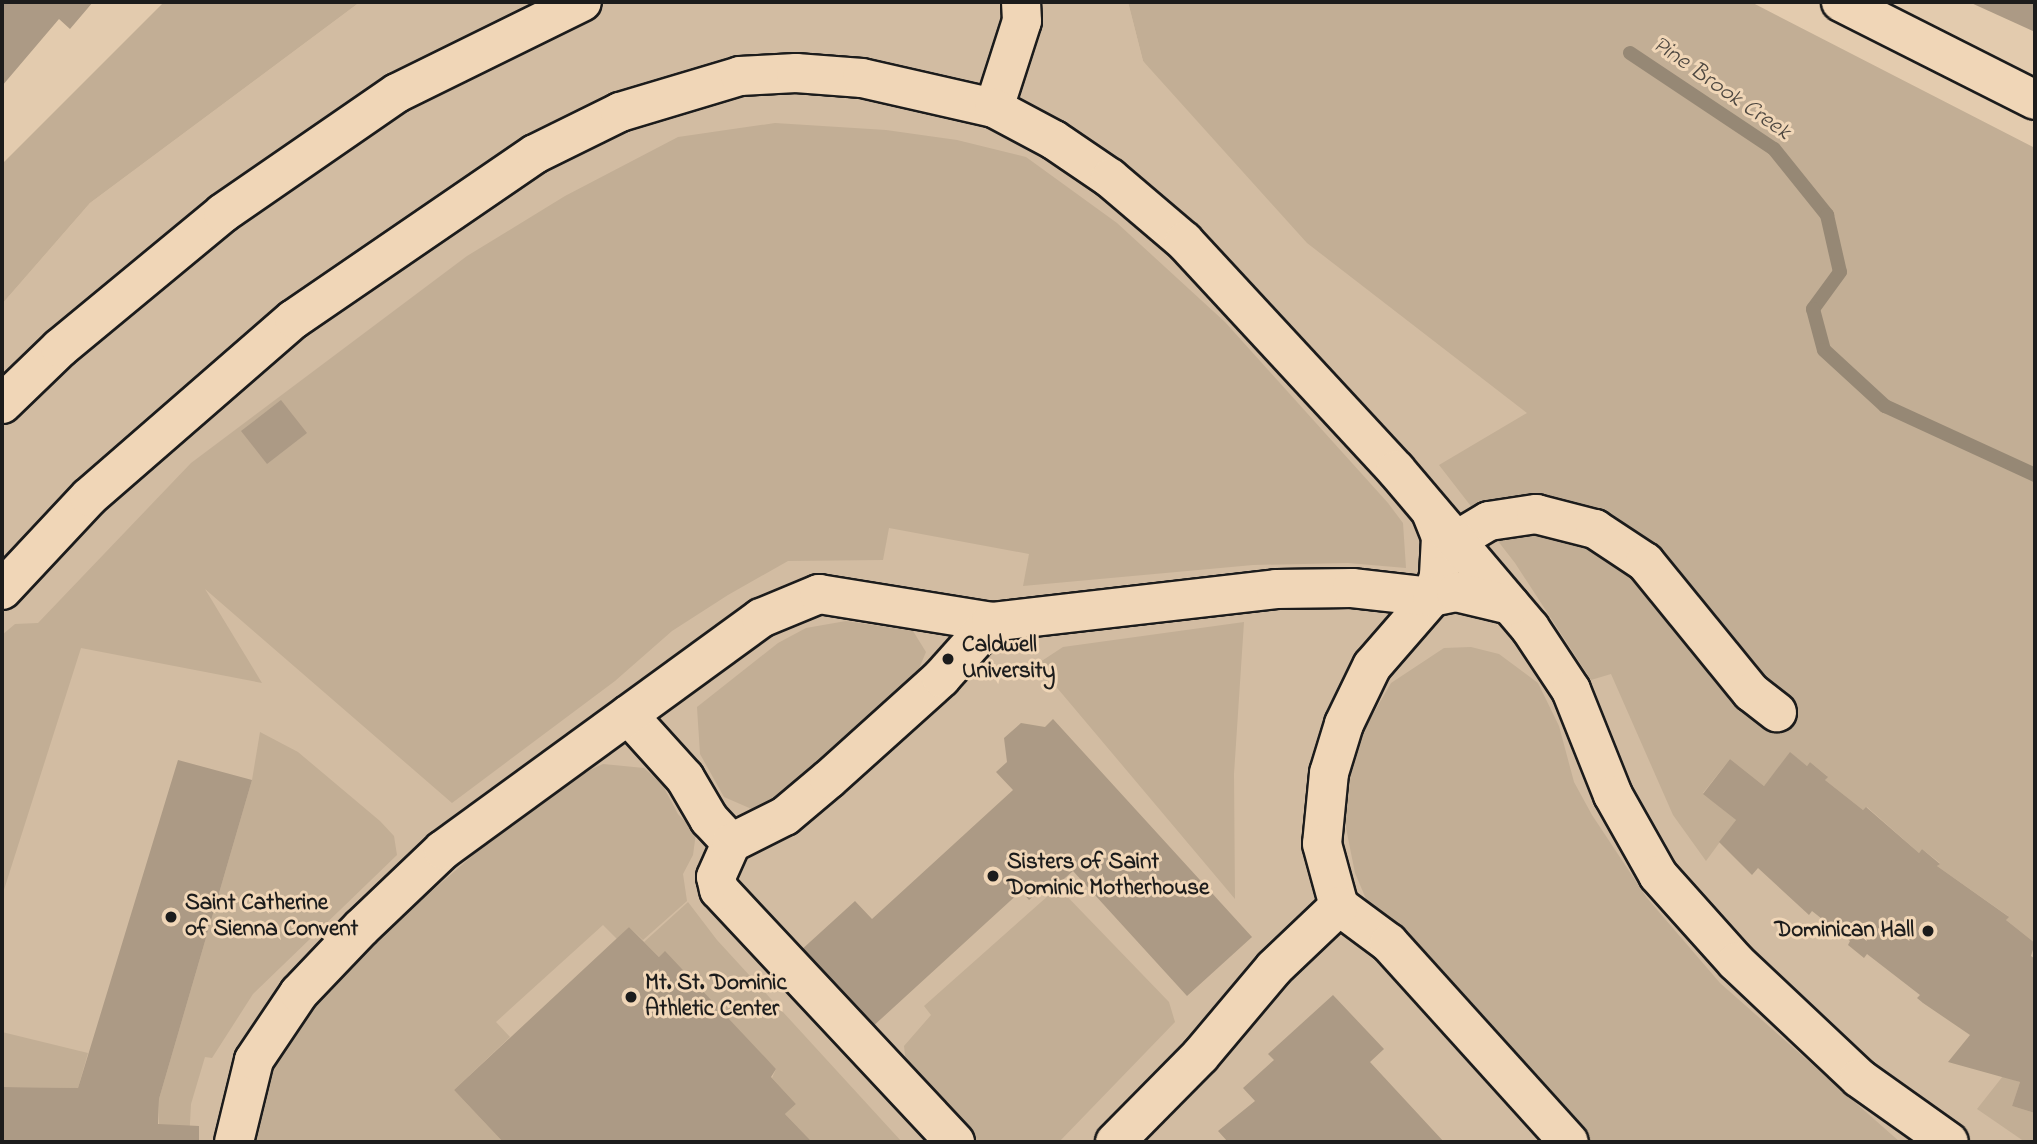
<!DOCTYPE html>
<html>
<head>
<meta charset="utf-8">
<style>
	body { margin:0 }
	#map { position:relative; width:2037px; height:1144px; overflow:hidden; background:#e3cbae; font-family:"Indie Flower",sans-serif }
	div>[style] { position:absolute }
	.built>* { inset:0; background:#d2bca2 }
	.green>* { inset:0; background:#c2ae95 }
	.stream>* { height:14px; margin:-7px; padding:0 7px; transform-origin:7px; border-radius:7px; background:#968875 }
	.building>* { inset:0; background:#ac9a85 }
	.roads { filter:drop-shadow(2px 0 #1c1c1c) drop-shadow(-2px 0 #1c1c1c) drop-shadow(0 2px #1c1c1c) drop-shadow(0 -2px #1c1c1c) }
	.minor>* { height:38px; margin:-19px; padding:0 19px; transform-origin:19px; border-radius:19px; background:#f0d6b7 }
	.dots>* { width:19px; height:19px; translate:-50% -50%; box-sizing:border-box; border:4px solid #f0d6b7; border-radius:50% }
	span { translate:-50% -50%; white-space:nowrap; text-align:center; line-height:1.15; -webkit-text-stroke:6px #f0d6b7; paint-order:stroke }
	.poi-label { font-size:23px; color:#1c1c1c; font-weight:700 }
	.left { translate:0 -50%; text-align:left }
	.right { translate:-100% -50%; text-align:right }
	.water-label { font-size:24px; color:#4d4740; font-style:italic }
	.frame { position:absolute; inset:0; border:4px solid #1c1c1c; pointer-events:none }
</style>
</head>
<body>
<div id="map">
	<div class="built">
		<i style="clip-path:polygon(360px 2px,1128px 2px,1143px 61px,2035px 788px,2035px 1142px,2px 1142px,2px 304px,90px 203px)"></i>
	</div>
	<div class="green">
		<i style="clip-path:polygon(164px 2px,360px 2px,90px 203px,2px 304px,2px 164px)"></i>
		<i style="clip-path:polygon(1128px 2px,1751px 2px,2035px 148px,2035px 943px,2006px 920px,2008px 916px,1937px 866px,1940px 863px,1922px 849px,1919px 853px,1867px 807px,1863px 810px,1825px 780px,1827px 776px,1810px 762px,1807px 766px,1790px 753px,1764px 786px,1730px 759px,1703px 793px,1736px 820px,1706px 861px,1673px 815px,1611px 674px,1591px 680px,1515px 563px,1439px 465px,1527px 413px,1307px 243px,1143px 61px)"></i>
		<i style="clip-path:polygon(775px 123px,886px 130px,957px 140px,1026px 157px,1117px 223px,1225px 322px,1388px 503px,1403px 523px,1406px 568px,1348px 563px,1253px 565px,1023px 586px,1029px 554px,889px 528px,883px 560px,788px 561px,728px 595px,672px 631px,615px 681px,452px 803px,205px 589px,262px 683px,81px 648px,2px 896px,2px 635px,15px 624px,38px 623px,191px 463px,467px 256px,565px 196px,678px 137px)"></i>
		<i style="clip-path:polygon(846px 621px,913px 631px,926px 652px,916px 676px,775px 807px,754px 810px,724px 797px,700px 754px,697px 707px,778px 643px,806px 628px)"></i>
		<i style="clip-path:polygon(1244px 622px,1234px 774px,1235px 899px,1037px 664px,1063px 647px)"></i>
		<i style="clip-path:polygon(1471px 647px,1499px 654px,1538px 683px,1559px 726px,1574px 782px,1592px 815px,1647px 898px,1720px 983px,1900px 1142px,1591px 1142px,1366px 899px,1355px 873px,1346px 828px,1346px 784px,1355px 745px,1391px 683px,1444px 648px)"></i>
		<i style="clip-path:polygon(260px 732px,298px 752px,380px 821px,394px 836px,397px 855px,253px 994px,212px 1058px,205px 1057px,191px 1104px,189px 1142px,159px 1142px,159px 1099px,252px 780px)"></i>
		<i style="clip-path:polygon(603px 764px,644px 768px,662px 784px,678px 814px,696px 833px,693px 855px,683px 874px,687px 901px,643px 940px,629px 927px,617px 939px,603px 925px,496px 1022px,510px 1037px,454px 1090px,503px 1142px,255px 1142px,265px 1082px,318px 997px,394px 924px,517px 817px,562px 783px)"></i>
		<i style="clip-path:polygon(1058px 887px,1169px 1002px,1175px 1022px,1059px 1142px,972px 1142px,906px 1063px,904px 1046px,931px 1015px,924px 1006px)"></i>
		<i style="clip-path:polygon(688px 902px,717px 940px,902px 1142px,812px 1142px,785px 1114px,796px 1104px,772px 1078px,776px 1069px,644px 942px)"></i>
		<i style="clip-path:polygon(2px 1032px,88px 1053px,78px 1088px,2px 1087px)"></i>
		<i style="clip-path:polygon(2003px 1076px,2020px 1082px,2012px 1106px,2035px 1113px,2035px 1142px,2025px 1142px,1977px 1109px)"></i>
	</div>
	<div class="stream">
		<i style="left:1630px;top:53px;width:173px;rotate:33.7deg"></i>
		<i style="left:1774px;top:149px;width:85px;rotate:51.2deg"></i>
		<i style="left:1827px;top:215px;width:58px;rotate:77.2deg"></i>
		<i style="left:1840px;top:272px;width:46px;rotate:126.1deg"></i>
		<i style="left:1813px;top:309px;width:42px;rotate:75deg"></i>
		<i style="left:1824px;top:350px;width:83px;rotate:42.6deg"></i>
		<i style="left:1885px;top:406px;width:165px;rotate:24.7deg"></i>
	</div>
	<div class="building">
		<i style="clip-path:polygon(2px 2px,93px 2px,70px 29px,59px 19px,2px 86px)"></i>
		<i style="clip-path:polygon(1969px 2px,2035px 2px,2035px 32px)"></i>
		<i style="clip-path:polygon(281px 400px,307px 433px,267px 464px,241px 431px)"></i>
		<i style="clip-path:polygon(1053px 719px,1252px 937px,1187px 996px,1073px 871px,1049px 892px,1044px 887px,1029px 900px,1021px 891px,870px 1029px,799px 952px,855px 901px,872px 919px,1013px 790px,996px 772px,1007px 762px,1004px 738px,1021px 723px,1045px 727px)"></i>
		<i style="clip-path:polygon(1790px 752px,1807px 766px,1810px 762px,1828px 777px,1825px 780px,1863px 810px,1866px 807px,1919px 853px,1922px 849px,1940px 864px,1937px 866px,2009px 917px,2006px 920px,2035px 943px,2031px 956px,2035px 959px,2035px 1113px,2012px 1106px,2020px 1082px,1948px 1062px,1970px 1035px,1923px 1003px,1917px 998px,1920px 995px,1867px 954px,1864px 958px,1848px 945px,1850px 941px,1812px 911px,1809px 915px,1758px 868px,1752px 875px,1719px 842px,1736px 820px,1703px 794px,1730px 759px,1764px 786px)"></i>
		<i style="clip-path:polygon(178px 760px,252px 780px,159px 1099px,158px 1124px,199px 1126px,199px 1142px,2px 1142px,2px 1087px,78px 1088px)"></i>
		<i style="clip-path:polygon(629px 927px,659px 957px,665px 951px,776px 1069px,771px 1077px,796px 1104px,785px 1114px,812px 1142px,503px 1142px,454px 1090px)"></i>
		<i style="clip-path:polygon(1333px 995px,1384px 1049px,1370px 1062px,1444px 1142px,1228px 1142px,1218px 1131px,1255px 1101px,1243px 1088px,1274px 1060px,1268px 1054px)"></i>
	</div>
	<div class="roads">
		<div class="minor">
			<i style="left:1841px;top:2px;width:217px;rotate:26.8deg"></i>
			<i style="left:994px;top:108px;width:91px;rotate:-72.2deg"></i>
			<i style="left:1022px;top:21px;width:19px;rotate:-93deg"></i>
			<i style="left:2px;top:404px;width:81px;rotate:-44deg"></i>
			<i style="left:60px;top:348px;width:212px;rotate:-39.6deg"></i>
			<i style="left:223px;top:213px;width:211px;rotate:-34.6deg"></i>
			<i style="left:397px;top:93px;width:206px;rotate:-26.2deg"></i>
			<i style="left:1431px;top:512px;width:27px;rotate:68deg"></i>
			<i style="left:1441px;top:537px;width:39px;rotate:93deg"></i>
			<i style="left:1439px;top:576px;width:22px;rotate:108deg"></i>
			<i style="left:1432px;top:597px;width:91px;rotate:131deg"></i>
			<i style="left:1372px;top:666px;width:64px;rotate:115.8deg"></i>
			<i style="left:1344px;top:724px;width:51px;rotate:107deg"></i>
			<i style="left:1329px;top:773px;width:71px;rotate:95.6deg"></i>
			<i style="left:1322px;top:844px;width:64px;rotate:74.7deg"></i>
			<i style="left:1339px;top:906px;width:62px;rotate:36.5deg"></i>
			<i style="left:1389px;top:943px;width:268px;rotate:47.9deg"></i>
			<i style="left:1457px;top:540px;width:37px;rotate:-31deg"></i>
			<i style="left:1489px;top:521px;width:48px;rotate:-8.5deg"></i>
			<i style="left:1536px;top:514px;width:61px;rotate:14.3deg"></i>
			<i style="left:1595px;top:529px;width:60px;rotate:33.4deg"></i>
			<i style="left:1645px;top:562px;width:168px;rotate:50.8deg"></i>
			<i style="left:1751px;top:692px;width:33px;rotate:38deg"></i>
			<i style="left:2px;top:590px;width:127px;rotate:-46.9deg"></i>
			<i style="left:89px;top:497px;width:271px;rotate:-41deg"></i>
			<i style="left:294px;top:319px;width:292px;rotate:-34.4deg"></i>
			<i style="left:535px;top:154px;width:95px;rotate:-26.3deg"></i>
			<i style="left:620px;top:112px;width:125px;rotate:-16.7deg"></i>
			<i style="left:740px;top:76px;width:56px;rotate:-3.1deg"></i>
			<i style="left:796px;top:73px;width:66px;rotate:4.3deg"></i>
			<i style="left:862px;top:78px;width:135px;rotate:12.8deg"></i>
			<i style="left:994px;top:108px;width:68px;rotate:28.1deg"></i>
			<i style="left:1054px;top:140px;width:68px;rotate:34.2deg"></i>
			<i style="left:1110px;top:178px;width:97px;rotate:40.4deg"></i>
			<i style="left:1184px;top:241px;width:312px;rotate:47.2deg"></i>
			<i style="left:1396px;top:470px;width:207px;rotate:49.7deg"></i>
			<i style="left:1530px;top:628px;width:74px;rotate:56.5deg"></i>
			<i style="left:1571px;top:690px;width:113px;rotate:68.2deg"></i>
			<i style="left:1613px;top:795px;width:92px;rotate:60.6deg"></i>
			<i style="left:1658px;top:875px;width:117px;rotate:48.1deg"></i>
			<i style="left:1736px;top:962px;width:169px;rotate:43.3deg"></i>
			<i style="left:1859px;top:1078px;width:110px;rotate:35.4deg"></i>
			<i style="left:628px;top:715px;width:85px;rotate:47.9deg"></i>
			<i style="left:685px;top:778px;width:48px;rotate:59.7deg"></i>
			<i style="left:709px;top:819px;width:33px;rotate:47deg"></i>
			<i style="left:234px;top:1142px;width:84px;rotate:-76.3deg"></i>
			<i style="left:254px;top:1060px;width:81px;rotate:-56.1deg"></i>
			<i style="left:299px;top:993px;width:90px;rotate:-46.4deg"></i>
			<i style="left:361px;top:928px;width:113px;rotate:-43.6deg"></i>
			<i style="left:443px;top:850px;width:394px;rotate:-36.1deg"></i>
			<i style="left:761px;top:618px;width:63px;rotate:-22.5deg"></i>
			<i style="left:819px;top:594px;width:174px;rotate:9.2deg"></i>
			<i style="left:955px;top:1142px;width:345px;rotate:-133.1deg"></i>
			<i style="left:719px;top:890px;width:13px;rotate:-103deg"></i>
			<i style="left:716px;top:877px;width:37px;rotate:-66deg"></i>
			<i style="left:731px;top:843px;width:60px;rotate:-26.6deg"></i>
			<i style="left:785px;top:816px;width:57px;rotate:-40.1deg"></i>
			<i style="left:829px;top:779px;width:151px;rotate:-42deg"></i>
			<i style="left:941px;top:678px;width:75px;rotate:-48.2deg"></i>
			<i style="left:991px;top:622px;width:287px;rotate:-6.6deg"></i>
			<i style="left:1276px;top:589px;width:76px;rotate:-0.8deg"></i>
			<i style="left:1352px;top:588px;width:81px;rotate:6.4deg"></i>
			<i style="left:1432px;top:597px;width:25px;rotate:-12deg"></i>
			<i style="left:1456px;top:592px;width:56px;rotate:13.5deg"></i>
			<i style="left:1115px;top:1142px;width:121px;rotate:-45.3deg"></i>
			<i style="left:1200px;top:1056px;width:115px;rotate:-49.9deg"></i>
			<i style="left:1274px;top:968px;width:90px;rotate:-43.6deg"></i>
		</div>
	</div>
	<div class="dots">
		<i style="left:948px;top:659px;background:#1c1c1c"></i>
		<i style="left:993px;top:876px;background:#1c1c1c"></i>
		<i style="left:171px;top:917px;background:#1c1c1c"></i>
		<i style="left:1928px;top:931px;background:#1c1c1c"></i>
		<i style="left:631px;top:997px;background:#1c1c1c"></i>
	</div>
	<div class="poi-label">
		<span class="left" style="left:962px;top:659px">Caldwell<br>University</span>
		<span class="left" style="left:1007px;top:876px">Sisters of Saint<br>Dominic Motherhouse</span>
		<span class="left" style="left:185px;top:917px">Saint Catherine<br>of Sienna Convent</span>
		<span class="right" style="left:1914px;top:931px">Dominican Hall</span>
		<span class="left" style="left:645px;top:997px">Mt. St. Dominic<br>Athletic Center</span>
	</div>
	<div class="water-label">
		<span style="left:1721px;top:89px;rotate:35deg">Pine Brook Creek</span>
	</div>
	<div class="frame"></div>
</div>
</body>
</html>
